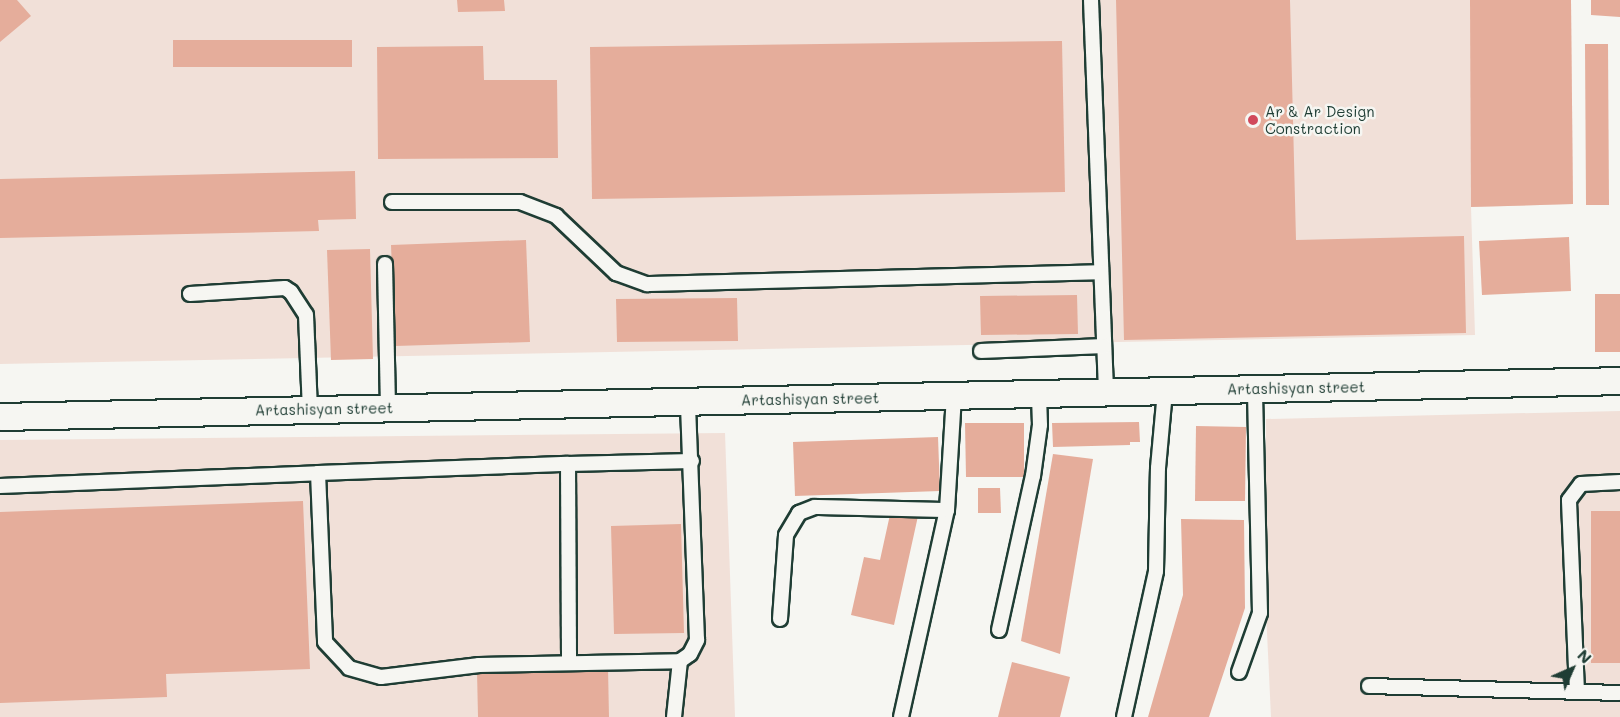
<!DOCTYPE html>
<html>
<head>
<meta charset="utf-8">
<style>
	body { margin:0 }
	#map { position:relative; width:1620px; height:717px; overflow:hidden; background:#f6f6f2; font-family:Mali,sans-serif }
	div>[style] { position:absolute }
	.built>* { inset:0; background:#f1e0d8 }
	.building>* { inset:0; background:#e5ad9b }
	.roads { filter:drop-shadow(2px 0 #1f3d34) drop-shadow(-2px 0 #1f3d34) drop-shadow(0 2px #1f3d34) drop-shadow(0 -2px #1f3d34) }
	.lane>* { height:14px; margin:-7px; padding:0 7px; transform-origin:7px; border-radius:7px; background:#f6f6f2 }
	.street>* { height:26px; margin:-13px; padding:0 13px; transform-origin:13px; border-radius:13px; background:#f6f6f2 }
	.dots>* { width:16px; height:16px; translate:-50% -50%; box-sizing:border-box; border:3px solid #f6f6f2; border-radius:50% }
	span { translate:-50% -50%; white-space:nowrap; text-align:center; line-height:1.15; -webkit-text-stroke:5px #f6f6f2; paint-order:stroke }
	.poi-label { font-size:15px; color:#1f3d34 }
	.left { translate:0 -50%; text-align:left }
	.street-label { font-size:15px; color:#1f3d34 }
	.north { position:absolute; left:1542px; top:639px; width:60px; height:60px; -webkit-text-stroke:4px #f6f6f2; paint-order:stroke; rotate:45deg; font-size:16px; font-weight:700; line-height:24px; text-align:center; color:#1f3d34 }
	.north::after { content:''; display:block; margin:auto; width:21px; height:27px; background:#1f3d34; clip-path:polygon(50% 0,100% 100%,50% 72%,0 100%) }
</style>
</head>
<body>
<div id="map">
	<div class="built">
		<i style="clip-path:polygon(0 0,1571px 0,1573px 204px,1471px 207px,1475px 335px,0 364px)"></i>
		<i style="clip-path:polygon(1620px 411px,1620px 717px,1271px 717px,1266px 611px,1266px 419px)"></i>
		<i style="clip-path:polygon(725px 433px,735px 717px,0 717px,0 440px)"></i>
	</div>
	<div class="building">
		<i style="clip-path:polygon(0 0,17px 0,31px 16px,0 42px)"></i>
		<i style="clip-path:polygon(457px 0,504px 0,505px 11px,458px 12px)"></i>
		<i style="clip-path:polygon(1116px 0,1290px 0,1296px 240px,1464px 236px,1466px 333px,1124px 340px)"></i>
		<i style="clip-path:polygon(1470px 0,1571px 0,1573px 204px,1471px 207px)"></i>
		<i style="clip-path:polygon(1591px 0,1620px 0,1620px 17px,1591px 15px)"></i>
		<i style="clip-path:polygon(173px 40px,352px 40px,352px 67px,173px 67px)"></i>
		<i style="clip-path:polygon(1062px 41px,1065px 192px,592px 199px,590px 47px)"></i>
		<i style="clip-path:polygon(1585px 44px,1608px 44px,1609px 205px,1586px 205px)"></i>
		<i style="clip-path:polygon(483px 46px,484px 80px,557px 80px,558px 158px,378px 159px,377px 47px)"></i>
		<i style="clip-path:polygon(355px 171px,356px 219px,318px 220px,319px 231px,0 238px,0 179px)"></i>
		<i style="clip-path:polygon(1569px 237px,1571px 291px,1482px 295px,1479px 241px)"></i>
		<i style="clip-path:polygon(526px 240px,530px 342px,395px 346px,391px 245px)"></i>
		<i style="clip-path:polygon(370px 249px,373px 359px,331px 360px,327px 250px)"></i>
		<i style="clip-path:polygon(1595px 294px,1620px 294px,1620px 352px,1595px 352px)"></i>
		<i style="clip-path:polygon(1077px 295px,1078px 334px,981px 335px,980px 296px)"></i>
		<i style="clip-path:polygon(737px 298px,738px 341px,617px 342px,616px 299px)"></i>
		<i style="clip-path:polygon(1139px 422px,1140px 442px,1130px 442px,1130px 445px,1053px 447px,1052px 423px)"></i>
		<i style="clip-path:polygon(965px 423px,1024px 423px,1024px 477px,966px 477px)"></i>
		<i style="clip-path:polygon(1196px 426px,1246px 427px,1245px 501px,1195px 501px)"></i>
		<i style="clip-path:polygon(938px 437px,940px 491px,795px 496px,793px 442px)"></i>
		<i style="clip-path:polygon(1053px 454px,1093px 459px,1060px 654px,1021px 641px)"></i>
		<i style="clip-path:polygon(978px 488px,1000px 488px,1001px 513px,978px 513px)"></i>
		<i style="clip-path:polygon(303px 501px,310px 669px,166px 674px,167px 697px,0 703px,0 512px)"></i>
		<i style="clip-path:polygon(891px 510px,918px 516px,894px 625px,851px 615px,864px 557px,880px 560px)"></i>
		<i style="clip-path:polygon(1591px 511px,1620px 511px,1620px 663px,1591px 663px)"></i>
		<i style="clip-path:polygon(1181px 519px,1244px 520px,1245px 608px,1209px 717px,1148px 717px,1183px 595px)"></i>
		<i style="clip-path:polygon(681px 524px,684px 633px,614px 634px,611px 526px)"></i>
		<i style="clip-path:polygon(1012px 662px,1070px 677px,1060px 717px,998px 717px)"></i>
		<i style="clip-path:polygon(608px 668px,609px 717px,478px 717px,477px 671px)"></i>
	</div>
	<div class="roads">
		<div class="lane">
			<i style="left:1091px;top:0;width:392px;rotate:87.8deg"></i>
			<i style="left:392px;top:202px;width:128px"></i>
			<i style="left:520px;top:202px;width:39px;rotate:21deg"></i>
			<i style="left:556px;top:216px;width:83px;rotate:43.5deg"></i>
			<i style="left:616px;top:273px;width:33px;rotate:20deg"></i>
			<i style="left:647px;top:284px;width:454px;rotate:-1.5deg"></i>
			<i style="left:385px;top:264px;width:144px;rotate:88.8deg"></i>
			<i style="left:190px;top:294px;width:95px;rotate:-3.6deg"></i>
			<i style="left:285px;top:288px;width:7px;rotate:34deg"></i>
			<i style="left:291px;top:292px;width:27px;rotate:57deg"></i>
			<i style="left:306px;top:315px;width:95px;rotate:87.6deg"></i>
			<i style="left:981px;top:351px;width:123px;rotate:-2.3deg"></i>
			<i style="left:568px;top:464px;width:124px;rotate:-1.4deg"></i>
			<i style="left:318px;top:473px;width:250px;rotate:-2.1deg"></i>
			<i style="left:568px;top:464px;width:198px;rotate:89.7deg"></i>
			<i style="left:0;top:486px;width:318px;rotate:-2.3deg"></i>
			<i style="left:318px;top:473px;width:169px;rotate:87.6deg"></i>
			<i style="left:325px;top:642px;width:35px;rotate:47deg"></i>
			<i style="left:349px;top:668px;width:33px;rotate:16deg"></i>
			<i style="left:381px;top:677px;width:99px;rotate:-7deg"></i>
			<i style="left:479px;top:665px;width:201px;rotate:-1.1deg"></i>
			<i style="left:680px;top:661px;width:12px;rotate:-35deg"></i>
			<i style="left:690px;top:654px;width:16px;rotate:-63deg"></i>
			<i style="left:697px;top:640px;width:239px;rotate:-92.2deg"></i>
			<i style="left:780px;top:619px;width:84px;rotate:-85.9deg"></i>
			<i style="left:786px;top:535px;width:26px;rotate:-59deg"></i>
			<i style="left:799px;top:513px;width:17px;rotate:-21deg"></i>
			<i style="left:815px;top:507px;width:132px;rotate:1.3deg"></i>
			<i style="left:999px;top:630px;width:158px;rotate:-77.6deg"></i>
			<i style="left:1033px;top:476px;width:51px;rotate:-82.2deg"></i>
			<i style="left:1040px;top:425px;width:31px;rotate:-92deg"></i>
			<i style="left:1239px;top:672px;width:63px;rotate:-70.4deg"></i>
			<i style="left:1260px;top:613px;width:224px;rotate:-91.3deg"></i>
			<i style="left:1369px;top:686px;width:251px;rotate:1.6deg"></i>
			<i style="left:1577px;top:692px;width:192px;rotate:-92.4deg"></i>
			<i style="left:1569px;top:500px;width:20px;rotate:-53deg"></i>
			<i style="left:1581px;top:484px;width:39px;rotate:-3deg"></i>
			<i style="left:674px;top:717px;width:56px;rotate:-83.9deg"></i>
			<i style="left:901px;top:717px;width:212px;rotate:-77.5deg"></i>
			<i style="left:947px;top:510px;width:115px;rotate:-86.5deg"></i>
			<i style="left:1124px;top:717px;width:149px;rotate:-77.6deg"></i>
			<i style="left:1156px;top:571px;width:103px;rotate:-88.9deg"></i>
			<i style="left:1158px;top:468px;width:77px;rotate:-84.8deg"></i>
		</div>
		<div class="street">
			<i style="left:0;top:417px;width:1620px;rotate:-1.27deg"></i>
		</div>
	</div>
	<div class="dots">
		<i style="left:1253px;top:120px;background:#d1495b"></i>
	</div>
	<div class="poi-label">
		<span class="left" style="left:1265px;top:120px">Ar &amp; Ar Design<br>Constraction</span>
	</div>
	<div class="street-label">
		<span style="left:1296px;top:388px;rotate:-1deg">Artashisyan street</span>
		<span style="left:810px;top:399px;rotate:-1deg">Artashisyan street</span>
		<span style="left:324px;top:409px;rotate:-1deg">Artashisyan street</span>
	</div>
	<div class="north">N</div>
</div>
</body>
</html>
